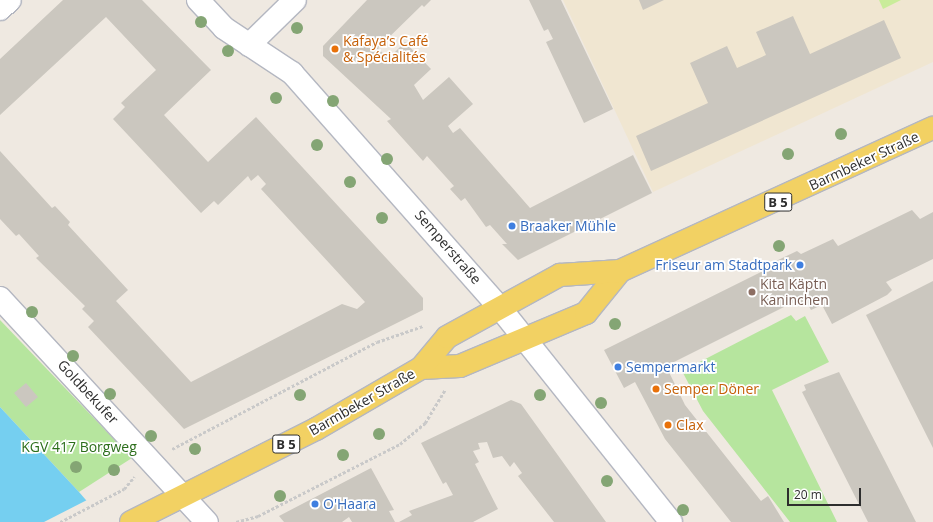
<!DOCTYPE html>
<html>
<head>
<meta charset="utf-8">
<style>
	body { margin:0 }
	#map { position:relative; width:933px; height:522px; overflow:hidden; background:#efe9e1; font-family:"Open Sans",sans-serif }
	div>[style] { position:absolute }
	.education>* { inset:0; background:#f0e6d1 }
	.green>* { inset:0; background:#b6e59e }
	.pitch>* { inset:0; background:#c9ec9a }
	.water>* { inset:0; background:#75cff0 }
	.pier>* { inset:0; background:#efe9e1 }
	.building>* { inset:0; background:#cbc7bf }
	.path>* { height:2.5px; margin-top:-1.25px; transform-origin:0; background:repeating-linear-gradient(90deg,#c9c9c9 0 3px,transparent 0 5px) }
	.roads { filter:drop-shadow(1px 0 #b4b7c1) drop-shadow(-1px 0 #b4b7c1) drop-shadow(0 1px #b4b7c1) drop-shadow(0 -1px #b4b7c1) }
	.street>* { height:22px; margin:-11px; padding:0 11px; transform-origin:11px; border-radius:11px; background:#fff }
	.secondary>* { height:22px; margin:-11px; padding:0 11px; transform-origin:11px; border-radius:11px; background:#fff }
	.primary>* { height:22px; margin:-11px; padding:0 11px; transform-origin:11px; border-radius:11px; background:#f2d163 }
	.trees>* { width:12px; height:12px; margin:-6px; border-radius:50%; background:#84a574 }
	.dots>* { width:11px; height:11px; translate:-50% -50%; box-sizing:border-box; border:2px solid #fff; border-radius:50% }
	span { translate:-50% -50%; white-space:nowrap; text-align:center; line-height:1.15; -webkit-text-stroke:3.5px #fff; paint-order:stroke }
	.shield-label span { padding:1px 3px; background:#fff; border:1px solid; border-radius:3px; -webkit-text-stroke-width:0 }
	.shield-label { font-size:13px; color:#2e2e2e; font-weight:700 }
	.food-label { font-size:14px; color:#c56008 }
	.left { translate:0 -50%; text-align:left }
	.street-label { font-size:14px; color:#2e2e2e }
	.shop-label { font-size:14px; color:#366cbe }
	.right { translate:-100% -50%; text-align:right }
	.education-label { font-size:14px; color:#785e54 }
	.park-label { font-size:14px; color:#2c6e1b }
	.scale { position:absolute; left:787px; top:488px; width:74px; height:18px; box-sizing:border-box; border:2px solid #2e2e2e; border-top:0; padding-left:5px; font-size:12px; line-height:14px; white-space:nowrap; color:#2e2e2e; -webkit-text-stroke:3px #fff; paint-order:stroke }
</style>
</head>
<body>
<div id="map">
	<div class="education">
		<i style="clip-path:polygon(563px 0,933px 0,933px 62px,653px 192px)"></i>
	</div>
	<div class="green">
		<i style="clip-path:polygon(791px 315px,796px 321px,805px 316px,829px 362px,772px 390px,837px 522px,790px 522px,703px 411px,682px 371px)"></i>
		<i style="clip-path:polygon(0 320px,132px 458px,79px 492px,0 407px)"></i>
	</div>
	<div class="pitch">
		<i style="clip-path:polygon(879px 0,901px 0,883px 9px)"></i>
	</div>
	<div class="water">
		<i style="clip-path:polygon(0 407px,79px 492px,105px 522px,0 522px)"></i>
	</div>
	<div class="pier">
		<i style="clip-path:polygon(87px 500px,107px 522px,44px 522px)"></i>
	</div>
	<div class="building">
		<i style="clip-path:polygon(63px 0,142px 0,211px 70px,164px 115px,208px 162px,256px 117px,423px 298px,423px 310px,184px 429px,88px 327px,94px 321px,82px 309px,85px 306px,36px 258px,39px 256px,19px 234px,16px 236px,0 219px,0 151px,52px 208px,55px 206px,70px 222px,68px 225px,128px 290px,116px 301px,191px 382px,342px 304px,357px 309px,365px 302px,261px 189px,266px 184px,258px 175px,251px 181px,248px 176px,218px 205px,214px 201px,201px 213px,113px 119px,125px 107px,121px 103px,156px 70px,106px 17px,0 115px,0 59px)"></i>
		<i style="clip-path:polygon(367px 0,431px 0,424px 7px,422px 5px,378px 48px,388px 59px,405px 42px,431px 69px,414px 85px,423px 100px,449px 77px,473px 104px,448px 126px,453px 133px,460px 128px,530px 208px,633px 155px,652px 193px,518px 260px,502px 244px,507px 244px,490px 225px,486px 227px,465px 198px,461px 201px,450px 189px,454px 186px,427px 156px,423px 161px,387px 121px,391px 119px,323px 56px,323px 46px)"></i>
		<i style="clip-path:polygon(529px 0,561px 0,613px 109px,584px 123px,546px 42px,553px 39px,548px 29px,544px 31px)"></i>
		<i style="clip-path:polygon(639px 0,664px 0,643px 10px)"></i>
		<i style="clip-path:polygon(793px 16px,810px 54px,884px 20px,901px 58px,651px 171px,636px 136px,708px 103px,690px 63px,727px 46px,737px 68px,766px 55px,756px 32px)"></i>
		<i style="clip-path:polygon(912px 210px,920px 219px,933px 212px,933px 259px,886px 282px,892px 290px,887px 295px,832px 324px,822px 305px,811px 310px,807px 303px,802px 306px,798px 300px,666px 366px,685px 405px,761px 501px,768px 496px,784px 522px,731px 522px,665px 439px,635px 382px,624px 388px,604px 350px,777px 264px,776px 261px,797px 251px,801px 254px,833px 239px,838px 246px)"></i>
		<i style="clip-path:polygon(933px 281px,933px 448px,866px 315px)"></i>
		<i style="clip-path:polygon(839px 372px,885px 461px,916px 522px,868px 522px,802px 392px,806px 390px,804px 385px)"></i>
		<i style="clip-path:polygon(26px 383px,38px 397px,26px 407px,14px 393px)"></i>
		<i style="clip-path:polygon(511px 400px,521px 404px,606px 522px,554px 522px,518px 476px,522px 473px,514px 462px,510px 467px,502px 456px,493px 458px,487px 442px,478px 443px,480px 449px,473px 451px,479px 462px,475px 464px,498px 509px,473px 522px,399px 522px,412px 515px,409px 511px,453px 495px,446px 482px,443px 484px,421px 443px)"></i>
		<i style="clip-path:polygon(371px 468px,394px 510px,389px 511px,395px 522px,352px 522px,349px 517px,342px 522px,284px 522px,279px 516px)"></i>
	</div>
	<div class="path">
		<i style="left:172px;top:449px;width:231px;rotate:-27.6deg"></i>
		<i style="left:377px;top:342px;width:49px;rotate:-19.2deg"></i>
		<i style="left:60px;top:522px;width:72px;rotate:-27.3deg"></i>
		<i style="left:124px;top:489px;width:16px;rotate:-50deg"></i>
		<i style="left:236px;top:522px;width:23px;rotate:-15deg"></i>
		<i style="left:258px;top:516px;width:159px;rotate:-26.9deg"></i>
		<i style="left:400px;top:444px;width:33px;rotate:-40deg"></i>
		<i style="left:425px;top:423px;width:39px;rotate:-59deg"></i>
	</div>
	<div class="roads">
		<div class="street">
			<i style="left:198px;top:0;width:38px;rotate:47deg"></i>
			<i style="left:224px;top:28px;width:82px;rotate:33.5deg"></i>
			<i style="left:292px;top:73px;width:314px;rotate:48.5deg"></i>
			<i style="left:0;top:9px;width:13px;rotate:-42deg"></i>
			<i style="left:249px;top:45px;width:64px;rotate:-44.4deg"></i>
			<i style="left:0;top:298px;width:305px;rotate:47.3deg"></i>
		</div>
		<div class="secondary">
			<i style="left:500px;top:308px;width:274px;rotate:51.4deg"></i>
		</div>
		<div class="primary">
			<i style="left:421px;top:368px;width:39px;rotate:-3deg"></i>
			<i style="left:460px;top:366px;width:137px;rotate:-22.8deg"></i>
			<i style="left:586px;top:313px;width:54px;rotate:-51deg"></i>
			<i style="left:620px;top:271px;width:344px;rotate:-24.6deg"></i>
			<i style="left:131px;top:522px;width:207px;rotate:-26.7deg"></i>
			<i style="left:316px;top:429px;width:121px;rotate:-30.2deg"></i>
			<i style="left:421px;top:368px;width:40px;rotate:-50deg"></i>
			<i style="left:447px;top:337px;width:129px;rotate:-28.8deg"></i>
			<i style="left:560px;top:275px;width:60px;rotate:-3.8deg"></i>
		</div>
	</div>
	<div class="trees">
		<i style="left:201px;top:22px"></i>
		<i style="left:297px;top:28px"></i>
		<i style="left:228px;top:51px"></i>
		<i style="left:276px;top:98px"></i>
		<i style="left:333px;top:101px"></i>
		<i style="left:841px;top:134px"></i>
		<i style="left:317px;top:145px"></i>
		<i style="left:788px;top:154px"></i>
		<i style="left:387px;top:159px"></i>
		<i style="left:350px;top:182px"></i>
		<i style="left:382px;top:218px"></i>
		<i style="left:779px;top:246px"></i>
		<i style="left:32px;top:312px"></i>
		<i style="left:615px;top:324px"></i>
		<i style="left:73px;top:356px"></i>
		<i style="left:110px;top:394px"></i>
		<i style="left:300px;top:395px"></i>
		<i style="left:540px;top:395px"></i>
		<i style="left:601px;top:403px"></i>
		<i style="left:379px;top:434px"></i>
		<i style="left:151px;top:436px"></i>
		<i style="left:195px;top:449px"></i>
		<i style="left:343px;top:455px"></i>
		<i style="left:76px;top:467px"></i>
		<i style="left:114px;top:470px"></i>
		<i style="left:607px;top:481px"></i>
		<i style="left:280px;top:496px"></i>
		<i style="left:683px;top:510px"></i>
	</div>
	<div class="dots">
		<i style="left:335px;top:49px;background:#e8710a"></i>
		<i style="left:512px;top:226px;background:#3f7fe0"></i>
		<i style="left:800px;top:265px;background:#3f7fe0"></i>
		<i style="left:752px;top:292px;background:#8d6e63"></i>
		<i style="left:618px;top:367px;background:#3f7fe0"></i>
		<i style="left:656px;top:389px;background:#e8710a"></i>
		<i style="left:668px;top:425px;background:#e8710a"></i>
		<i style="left:315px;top:504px;background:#3f7fe0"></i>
	</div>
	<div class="shield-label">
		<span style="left:778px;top:202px">B 5</span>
		<span style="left:286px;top:444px">B 5</span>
	</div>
	<div class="food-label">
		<span class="left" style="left:343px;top:49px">Kafaya’s Café<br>&amp; Spécialités</span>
		<span class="left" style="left:664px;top:389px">Semper Döner</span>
		<span class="left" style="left:676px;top:425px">Clax</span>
	</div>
	<div class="street-label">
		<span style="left:864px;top:161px;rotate:-25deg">Barmbeker Straße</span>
		<span style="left:448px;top:247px;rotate:49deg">Semperstraße</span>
		<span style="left:88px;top:392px;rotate:47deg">Goldbekufer</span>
		<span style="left:362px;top:402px;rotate:-30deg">Barmbeker Straße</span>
	</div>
	<div class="shop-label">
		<span class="left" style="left:520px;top:226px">Braaker Mühle</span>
		<span class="right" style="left:792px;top:265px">Friseur am Stadtpark</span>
		<span class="left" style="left:626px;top:367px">Sempermarkt</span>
		<span class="left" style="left:323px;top:504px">O'Haara</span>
	</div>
	<div class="education-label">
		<span class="left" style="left:760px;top:292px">Kita Käptn<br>Kaninchen</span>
	</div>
	<div class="park-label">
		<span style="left:79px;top:447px">KGV 417 Borgweg</span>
	</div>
	<div class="scale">20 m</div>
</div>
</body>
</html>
